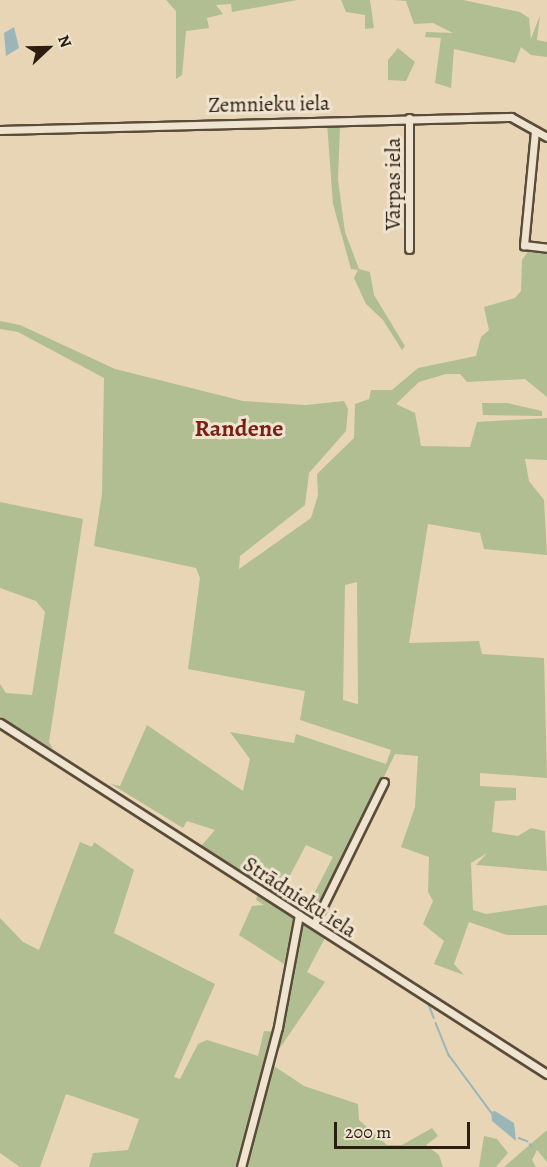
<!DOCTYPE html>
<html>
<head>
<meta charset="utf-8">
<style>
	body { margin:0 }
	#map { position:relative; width:547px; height:1167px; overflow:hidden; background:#e7d5b5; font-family:Alegreya,serif }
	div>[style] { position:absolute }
	.green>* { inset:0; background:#b1be91 }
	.water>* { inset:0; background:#9bb6b9 }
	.stream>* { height:1.5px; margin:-0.75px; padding:0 0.75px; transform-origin:0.75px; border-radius:0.75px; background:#9bb6b9 }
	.roads { filter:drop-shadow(2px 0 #5b4b3a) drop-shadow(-2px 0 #5b4b3a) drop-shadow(0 2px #5b4b3a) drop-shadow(0 -2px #5b4b3a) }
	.minor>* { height:7px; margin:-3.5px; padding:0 3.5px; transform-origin:3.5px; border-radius:3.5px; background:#efe4cf }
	span { translate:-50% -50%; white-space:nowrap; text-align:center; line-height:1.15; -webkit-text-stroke:6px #efe4cf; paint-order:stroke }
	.street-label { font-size:21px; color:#2c1d11 }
	.quarter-label { font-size:24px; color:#7a1f14; font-weight:700 }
	.north { position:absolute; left:18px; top:18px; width:60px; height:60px; -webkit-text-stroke:4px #efe4cf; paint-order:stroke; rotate:68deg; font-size:16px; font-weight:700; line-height:24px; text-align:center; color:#2c1d11 }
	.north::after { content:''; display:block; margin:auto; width:21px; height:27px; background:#2c1d11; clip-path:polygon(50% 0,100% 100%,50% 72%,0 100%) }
	.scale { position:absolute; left:334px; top:1122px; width:136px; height:27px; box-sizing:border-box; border:3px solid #2c1d11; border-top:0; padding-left:8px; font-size:18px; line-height:21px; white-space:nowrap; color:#2c1d11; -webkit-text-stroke:4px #efe4cf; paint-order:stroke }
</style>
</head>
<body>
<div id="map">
	<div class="green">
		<i style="clip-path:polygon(166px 0,297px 0,232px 12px,231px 4px,216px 5px,223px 14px,207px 18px,209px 28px,186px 31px,182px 75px,176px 79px,176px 11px)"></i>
		<i style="clip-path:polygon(341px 0,370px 0,374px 28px,365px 29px,365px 15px,346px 12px)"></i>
		<i style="clip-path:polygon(393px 0,463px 0,520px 12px,529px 18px,531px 39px,540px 15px,537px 40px,547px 42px,547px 57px,531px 55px,521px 47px,515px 63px,454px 49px,451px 88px,435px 83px,441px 38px,425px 37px,426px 32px,453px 33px,433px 23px,414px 24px,406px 1px)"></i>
		<i style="clip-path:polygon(398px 48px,415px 62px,406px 81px,388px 80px,388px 60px)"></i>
		<i style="clip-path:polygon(327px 123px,340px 126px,338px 180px,345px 232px,359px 269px,370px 272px,374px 295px,405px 346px,402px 350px,383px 320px,366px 304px,354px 278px,358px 270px,351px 269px,333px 204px)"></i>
		<i style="clip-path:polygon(evenodd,529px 250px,547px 252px,547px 397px,525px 379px,467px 382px,460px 374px,446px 374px,419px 382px,396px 404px,415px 413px,421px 446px,470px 447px,477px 422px,547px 418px,547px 460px,525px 459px,529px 481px,544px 500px,547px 555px,484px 549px,480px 533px,428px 524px,409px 643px,479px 641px,482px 654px,544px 658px,547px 778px,480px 773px,480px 786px,516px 788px,516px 800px,495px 801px,492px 832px,518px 836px,531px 828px,545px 831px,547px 871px,476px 865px,487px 853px,471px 863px,473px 910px,486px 914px,547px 905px,547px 935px,507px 935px,469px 922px,454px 964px,464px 975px,434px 964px,444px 941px,423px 924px,433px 901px,428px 892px,429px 857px,401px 847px,415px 807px,418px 756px,395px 754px,315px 919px,304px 913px,333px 857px,306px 845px,278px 898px,207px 853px,201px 846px,215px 830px,187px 821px,183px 828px,111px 784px,120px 786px,147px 725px,243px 791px,250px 759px,230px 732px,294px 743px,296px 734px,386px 764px,391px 750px,300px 720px,305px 691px,188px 669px,200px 578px,196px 568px,94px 546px,102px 494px,104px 378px,18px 332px,0 329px,0 321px,20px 325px,115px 369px,243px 401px,306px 405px,344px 401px,348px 409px,346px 431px,309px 473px,305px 505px,240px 556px,239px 569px,311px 518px,318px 495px,317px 474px,354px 438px,355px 404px,369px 399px,371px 390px,392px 390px,418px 368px,476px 356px,481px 337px,489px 330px,484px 307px,515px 298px,521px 291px,522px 260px,529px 250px,357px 582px,358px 704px,357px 704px,343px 700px,345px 585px,357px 582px)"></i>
		<i style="clip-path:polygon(482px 403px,507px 403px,542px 411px,542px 416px,483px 415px)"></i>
		<i style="clip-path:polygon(0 502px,83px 519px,49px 742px,53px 749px,0 718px,0 684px,6px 693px,32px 695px,45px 612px,36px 601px,0 588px)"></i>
		<i style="clip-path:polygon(80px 842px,92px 847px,94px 842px,134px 870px,114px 933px,215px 984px,174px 1077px,180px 1079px,198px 1044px,207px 1040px,258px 1056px,264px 1031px,274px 1032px,238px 1167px,89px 1167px,93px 1153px,128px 1150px,139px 1119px,66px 1094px,40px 1167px,20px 1167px,0 1153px,0 918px,23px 942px,39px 950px)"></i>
		<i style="clip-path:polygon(258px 893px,294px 915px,284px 964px,239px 935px,252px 906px,264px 905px,256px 900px)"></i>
		<i style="clip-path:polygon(305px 922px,327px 934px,307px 972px,325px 982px,273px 1058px,300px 923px)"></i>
		<i style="clip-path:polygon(271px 1064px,304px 1086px,358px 1104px,359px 1120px,387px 1145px,402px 1145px,432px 1128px,438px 1136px,426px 1145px,439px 1155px,443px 1167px,243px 1167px)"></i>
		<i style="clip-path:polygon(547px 1130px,547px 1162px,537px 1150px,532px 1160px,536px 1167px,504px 1167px)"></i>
		<i style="clip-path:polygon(484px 1136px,497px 1139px,508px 1153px,496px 1167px,479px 1167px)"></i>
	</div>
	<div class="water">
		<i style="clip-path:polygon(14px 27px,19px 48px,6px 56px,4px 33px)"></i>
		<i style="clip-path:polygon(495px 1111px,514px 1123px,516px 1141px,492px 1121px,491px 1112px)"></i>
	</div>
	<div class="stream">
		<i style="left:428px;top:1002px;width:17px;rotate:69deg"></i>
		<i style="left:436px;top:1023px;width:35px;rotate:68deg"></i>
		<i style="left:449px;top:1055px;width:71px;rotate:53.6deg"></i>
		<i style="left:519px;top:1138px;width:9px;rotate:21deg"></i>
		<i style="left:530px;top:1144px;width:4px;rotate:56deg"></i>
	</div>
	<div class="roads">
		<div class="minor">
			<i style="left:0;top:130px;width:511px;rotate:-1.46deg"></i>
			<i style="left:511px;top:117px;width:41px;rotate:29.1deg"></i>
			<i style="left:535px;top:131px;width:115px;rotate:95.5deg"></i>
			<i style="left:524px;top:245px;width:23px;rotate:7deg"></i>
			<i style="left:409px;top:249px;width:131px;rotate:-90deg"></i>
			<i style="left:0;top:723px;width:650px;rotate:32.69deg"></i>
			<i style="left:314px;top:924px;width:158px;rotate:-63.8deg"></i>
			<i style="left:241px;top:1167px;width:145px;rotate:-75.2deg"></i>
			<i style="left:278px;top:1027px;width:114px;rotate:-79.4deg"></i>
		</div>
	</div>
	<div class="street-label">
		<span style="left:269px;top:104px;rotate:-1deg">Zemnieku iela</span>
		<span style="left:393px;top:184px;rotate:-90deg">Vārpas iela</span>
		<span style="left:300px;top:897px;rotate:33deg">Strādnieku iela</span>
	</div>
	<div class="quarter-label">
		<span style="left:239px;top:429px">Randene</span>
	</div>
	<div class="north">N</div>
	<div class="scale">200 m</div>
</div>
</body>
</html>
